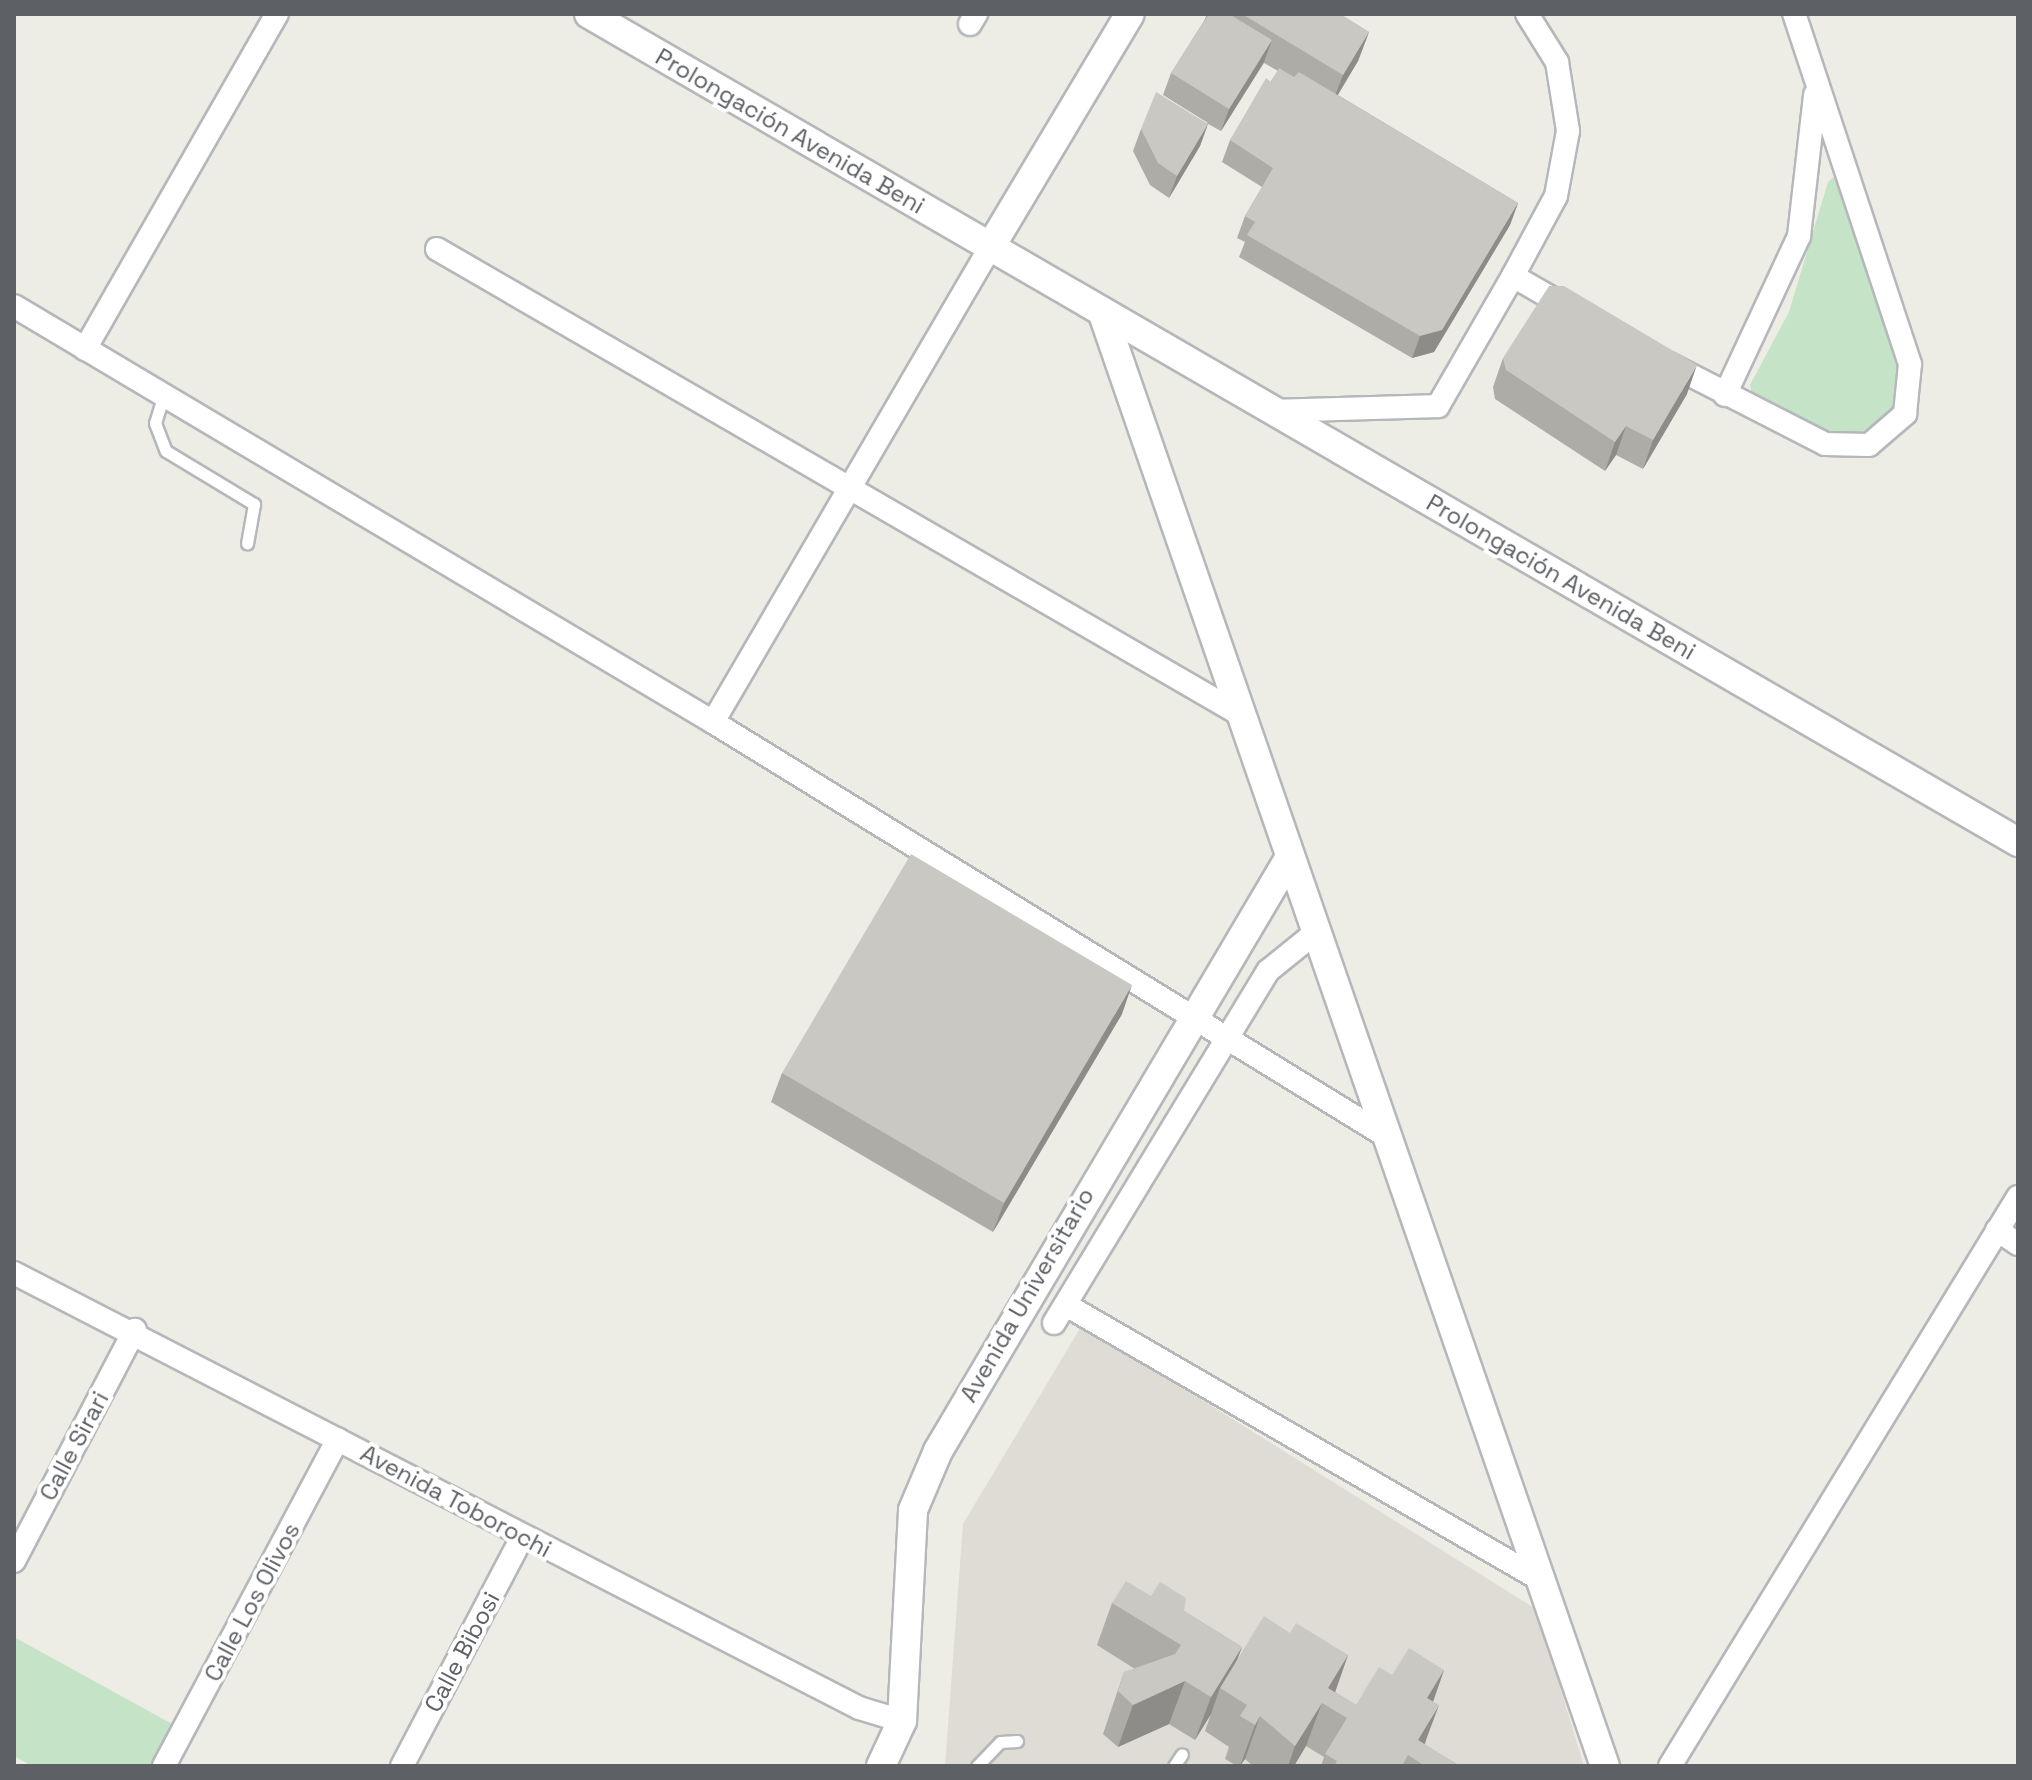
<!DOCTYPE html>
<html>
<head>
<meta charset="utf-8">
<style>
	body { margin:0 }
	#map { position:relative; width:2032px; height:1780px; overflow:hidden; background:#eeede5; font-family:"Space Grotesk",sans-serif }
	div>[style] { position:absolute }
	.education>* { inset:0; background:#dedcd4 }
	.green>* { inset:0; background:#c4e3c7 }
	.roads { filter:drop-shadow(2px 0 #b5b7bb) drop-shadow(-2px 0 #b5b7bb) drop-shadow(0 2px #b5b7bb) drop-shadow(0 -2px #b5b7bb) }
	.service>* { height:11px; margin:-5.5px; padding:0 5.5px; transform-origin:5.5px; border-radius:5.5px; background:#fff }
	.minor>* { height:22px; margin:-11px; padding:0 11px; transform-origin:11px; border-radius:11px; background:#fff }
	.tertiary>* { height:28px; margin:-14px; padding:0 14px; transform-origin:14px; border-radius:14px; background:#fff }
	.wall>* { inset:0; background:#aeaca7 }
	.shaded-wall>* { inset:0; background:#8d8c88 }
	.building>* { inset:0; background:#cac8c2 }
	span { translate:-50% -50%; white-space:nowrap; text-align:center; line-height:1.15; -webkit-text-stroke:8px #fff; paint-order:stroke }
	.street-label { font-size:24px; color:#5d6064 }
	.frame { position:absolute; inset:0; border:16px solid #5d6064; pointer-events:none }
</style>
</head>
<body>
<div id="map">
	<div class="education">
		<i style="clip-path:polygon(1082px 1325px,1536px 1609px,1584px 1766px,945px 1766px,963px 1524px)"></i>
	</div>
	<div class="green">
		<i style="clip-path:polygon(1837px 174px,1903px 373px,1890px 420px,1857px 439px,1805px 424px,1753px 398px,1750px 385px,1789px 312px,1828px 182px)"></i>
		<i style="clip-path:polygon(14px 1637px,174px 1725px,152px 1766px,32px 1766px,14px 1756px)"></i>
	</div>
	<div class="roads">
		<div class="service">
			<i style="left:163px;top:397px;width:27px;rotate:107deg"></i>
			<i style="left:155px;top:423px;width:30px;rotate:69deg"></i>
			<i style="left:166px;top:451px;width:103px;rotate:31.1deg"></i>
			<i style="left:254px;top:504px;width:40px;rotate:100deg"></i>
			<i style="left:977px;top:1766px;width:33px;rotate:-46deg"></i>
			<i style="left:1000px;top:1742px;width:17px;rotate:-3deg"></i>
			<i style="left:1174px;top:1766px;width:14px;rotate:-56deg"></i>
		</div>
		<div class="minor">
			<i style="left:1527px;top:14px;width:57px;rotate:58deg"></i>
			<i style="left:1557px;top:62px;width:70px;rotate:80.9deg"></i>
			<i style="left:1568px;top:131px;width:66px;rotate:100.5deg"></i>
			<i style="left:1556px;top:196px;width:91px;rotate:118.3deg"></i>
			<i style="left:1513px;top:276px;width:62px;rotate:29.9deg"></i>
			<i style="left:970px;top:24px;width:12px;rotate:-59deg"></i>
			<i style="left:437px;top:249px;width:923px;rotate:30.09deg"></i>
			<i style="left:14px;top:306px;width:813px;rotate:30.76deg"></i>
			<i style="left:713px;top:722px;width:790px;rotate:31.6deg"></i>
			<i style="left:85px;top:349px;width:386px;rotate:-60.2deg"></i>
			<i style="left:1667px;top:363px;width:178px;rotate:27.1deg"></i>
			<i style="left:1825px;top:444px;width:44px;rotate:1.3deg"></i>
			<i style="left:1869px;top:445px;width:48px;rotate:-40.7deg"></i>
			<i style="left:1905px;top:414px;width:50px;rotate:-84.3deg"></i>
			<i style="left:1910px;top:364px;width:369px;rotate:-108.3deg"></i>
			<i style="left:1725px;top:395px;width:175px;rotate:-65deg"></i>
			<i style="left:1799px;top:236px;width:142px;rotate:-83.5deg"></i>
			<i style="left:1273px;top:411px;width:165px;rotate:-1.7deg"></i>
			<i style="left:1438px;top:406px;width:150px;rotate:-60deg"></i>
			<i style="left:713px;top:722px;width:551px;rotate:-59.71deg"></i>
			<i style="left:1997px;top:1230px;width:25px;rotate:34deg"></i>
			<i style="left:14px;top:1273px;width:950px;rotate:27.24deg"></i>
			<i style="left:859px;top:1708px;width:45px;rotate:16.8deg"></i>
			<i style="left:1066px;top:1305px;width:541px;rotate:30.07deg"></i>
			<i style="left:1054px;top:1323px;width:412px;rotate:-58.7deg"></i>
			<i style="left:1268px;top:971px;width:60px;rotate:-39deg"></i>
			<i style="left:14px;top:1561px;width:261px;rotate:-62.4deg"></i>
			<i style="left:164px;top:1766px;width:370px;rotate:-62deg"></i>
			<i style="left:402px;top:1766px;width:259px;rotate:-62.3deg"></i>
			<i style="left:1670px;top:1766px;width:667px;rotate:-58.55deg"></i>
		</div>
		<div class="tertiary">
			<i style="left:589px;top:14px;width:1652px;rotate:30.09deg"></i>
			<i style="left:991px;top:246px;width:270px;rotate:-59.1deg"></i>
			<i style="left:1103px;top:314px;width:1536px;rotate:70.93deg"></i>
			<i style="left:881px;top:1766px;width:50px;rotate:-65deg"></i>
			<i style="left:902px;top:1721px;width:211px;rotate:-87deg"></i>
			<i style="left:913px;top:1510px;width:64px;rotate:-67deg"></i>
			<i style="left:938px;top:1451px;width:685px;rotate:-59.35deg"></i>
		</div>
	</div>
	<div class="wall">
		<i style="clip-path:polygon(1207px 14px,1340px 14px,1369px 32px,1358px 61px,1338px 95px,1518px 203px,1510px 225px,1434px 352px,1412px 358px,1239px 257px,1245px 242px,1237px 238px,1245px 216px,1262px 187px,1222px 162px,1230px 140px,1278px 71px,1264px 63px,1221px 131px,1208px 124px,1200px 146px,1169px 198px,1150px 185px,1133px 151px,1141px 129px,1208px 123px,1163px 95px,1171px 73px,1204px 21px)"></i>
		<i style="clip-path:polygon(1503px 358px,1687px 394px,1643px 469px,1616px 455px,1605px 471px,1495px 399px,1493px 387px)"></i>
		<i style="clip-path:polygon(1122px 1014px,993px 1232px,771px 1102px,782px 1073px)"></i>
		<i style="clip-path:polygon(1112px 1603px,1184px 1611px,1242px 1647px,1235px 1664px,1290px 1633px,1348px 1655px,1335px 1692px,1356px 1705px,1392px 1675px,1444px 1670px,1433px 1702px,1425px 1745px,1460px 1766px,1321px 1766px,1324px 1757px,1306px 1746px,1294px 1766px,1253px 1766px,1245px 1759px,1240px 1766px,1237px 1766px,1225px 1759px,1229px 1747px,1205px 1731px,1211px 1714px,1195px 1740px,1169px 1724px,1118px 1747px,1103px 1734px,1124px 1672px,1135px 1669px,1097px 1645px)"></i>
	</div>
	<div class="shaded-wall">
		<i style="clip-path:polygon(1369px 32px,1358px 61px,1332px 104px,1343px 75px)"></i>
		<i style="clip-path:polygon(1272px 40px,1264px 62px,1221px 131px,1229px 109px)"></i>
		<i style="clip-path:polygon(1208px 124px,1200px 146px,1169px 198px,1177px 176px)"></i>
		<i style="clip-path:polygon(1518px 203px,1510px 225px,1434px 352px,1412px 358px,1420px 336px)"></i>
		<i style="clip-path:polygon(1697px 365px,1687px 394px,1643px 469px,1653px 440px)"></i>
		<i style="clip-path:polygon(1626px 426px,1616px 455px,1605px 471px,1615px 442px)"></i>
		<i style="clip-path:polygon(1132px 985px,1122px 1014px,993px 1232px,1004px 1203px)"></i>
		<i style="clip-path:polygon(1242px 1647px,1226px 1690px,1220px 1688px,1211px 1714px,1195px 1740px,1211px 1697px)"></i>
		<i style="clip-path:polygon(1348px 1655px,1333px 1698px,1328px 1688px)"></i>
		<i style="clip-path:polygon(1444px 1670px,1429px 1713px,1427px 1698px)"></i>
		<i style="clip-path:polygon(1185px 1681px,1169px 1724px,1118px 1747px,1133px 1705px)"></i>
		<i style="clip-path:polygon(1322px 1703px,1306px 1746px,1294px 1766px,1288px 1766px,1295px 1746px)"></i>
		<i style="clip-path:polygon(1439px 1705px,1423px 1748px,1418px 1740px)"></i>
		<i style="clip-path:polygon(1260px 1716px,1245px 1759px,1240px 1766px,1255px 1725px)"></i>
	</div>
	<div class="building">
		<i style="clip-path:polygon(1209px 14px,1229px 14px,1272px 40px,1229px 109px,1171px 73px)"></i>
		<i style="clip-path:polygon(1242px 14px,1340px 14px,1369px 32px,1343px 75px)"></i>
		<i style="clip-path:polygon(1279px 68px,1294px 77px,1299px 72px,1518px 203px,1442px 330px,1420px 336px,1247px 235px,1255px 222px,1245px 216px,1273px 168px,1230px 140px,1266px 78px,1271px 82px)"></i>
		<i style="clip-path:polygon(1156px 92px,1208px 124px,1177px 176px,1158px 163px,1141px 129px)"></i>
		<i style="clip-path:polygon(1549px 286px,1564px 286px,1697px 365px,1653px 440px,1626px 426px,1615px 442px,1506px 370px,1503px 358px)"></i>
		<i style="clip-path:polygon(911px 854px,1132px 985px,1004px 1203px,782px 1073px)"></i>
		<i style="clip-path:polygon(1126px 1581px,1151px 1596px,1160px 1582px,1186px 1598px,1184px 1611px,1242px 1647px,1211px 1697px,1185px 1681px,1133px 1705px,1118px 1691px,1124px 1672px,1175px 1654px,1181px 1645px,1112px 1603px)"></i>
		<i style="clip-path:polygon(1264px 1616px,1290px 1633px,1296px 1623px,1348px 1655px,1328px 1688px,1356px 1705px,1379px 1667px,1392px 1675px,1409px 1648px,1444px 1670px,1427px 1698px,1439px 1705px,1418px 1740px,1460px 1766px,1425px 1766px,1408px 1755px,1402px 1766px,1334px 1766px,1337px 1761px,1325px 1754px,1347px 1718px,1322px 1703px,1295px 1746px,1260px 1716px,1255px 1725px,1240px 1716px,1247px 1705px,1220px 1688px)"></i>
	</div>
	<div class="street-label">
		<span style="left:790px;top:131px;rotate:30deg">Prolongación Avenida Beni</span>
		<span style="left:1561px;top:577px;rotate:30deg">Prolongación Avenida Beni</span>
		<span style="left:1027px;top:1295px;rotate:-60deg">Avenida Universitario</span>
		<span style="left:74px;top:1446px;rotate:-62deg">Calle Sirari</span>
		<span style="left:456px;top:1501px;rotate:28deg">Avenida Toborochi</span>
		<span style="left:252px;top:1602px;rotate:-62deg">Calle Los Olivos</span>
		<span style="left:462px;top:1652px;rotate:-62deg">Calle Bibosi</span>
	</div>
	<div class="frame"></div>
</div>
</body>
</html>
